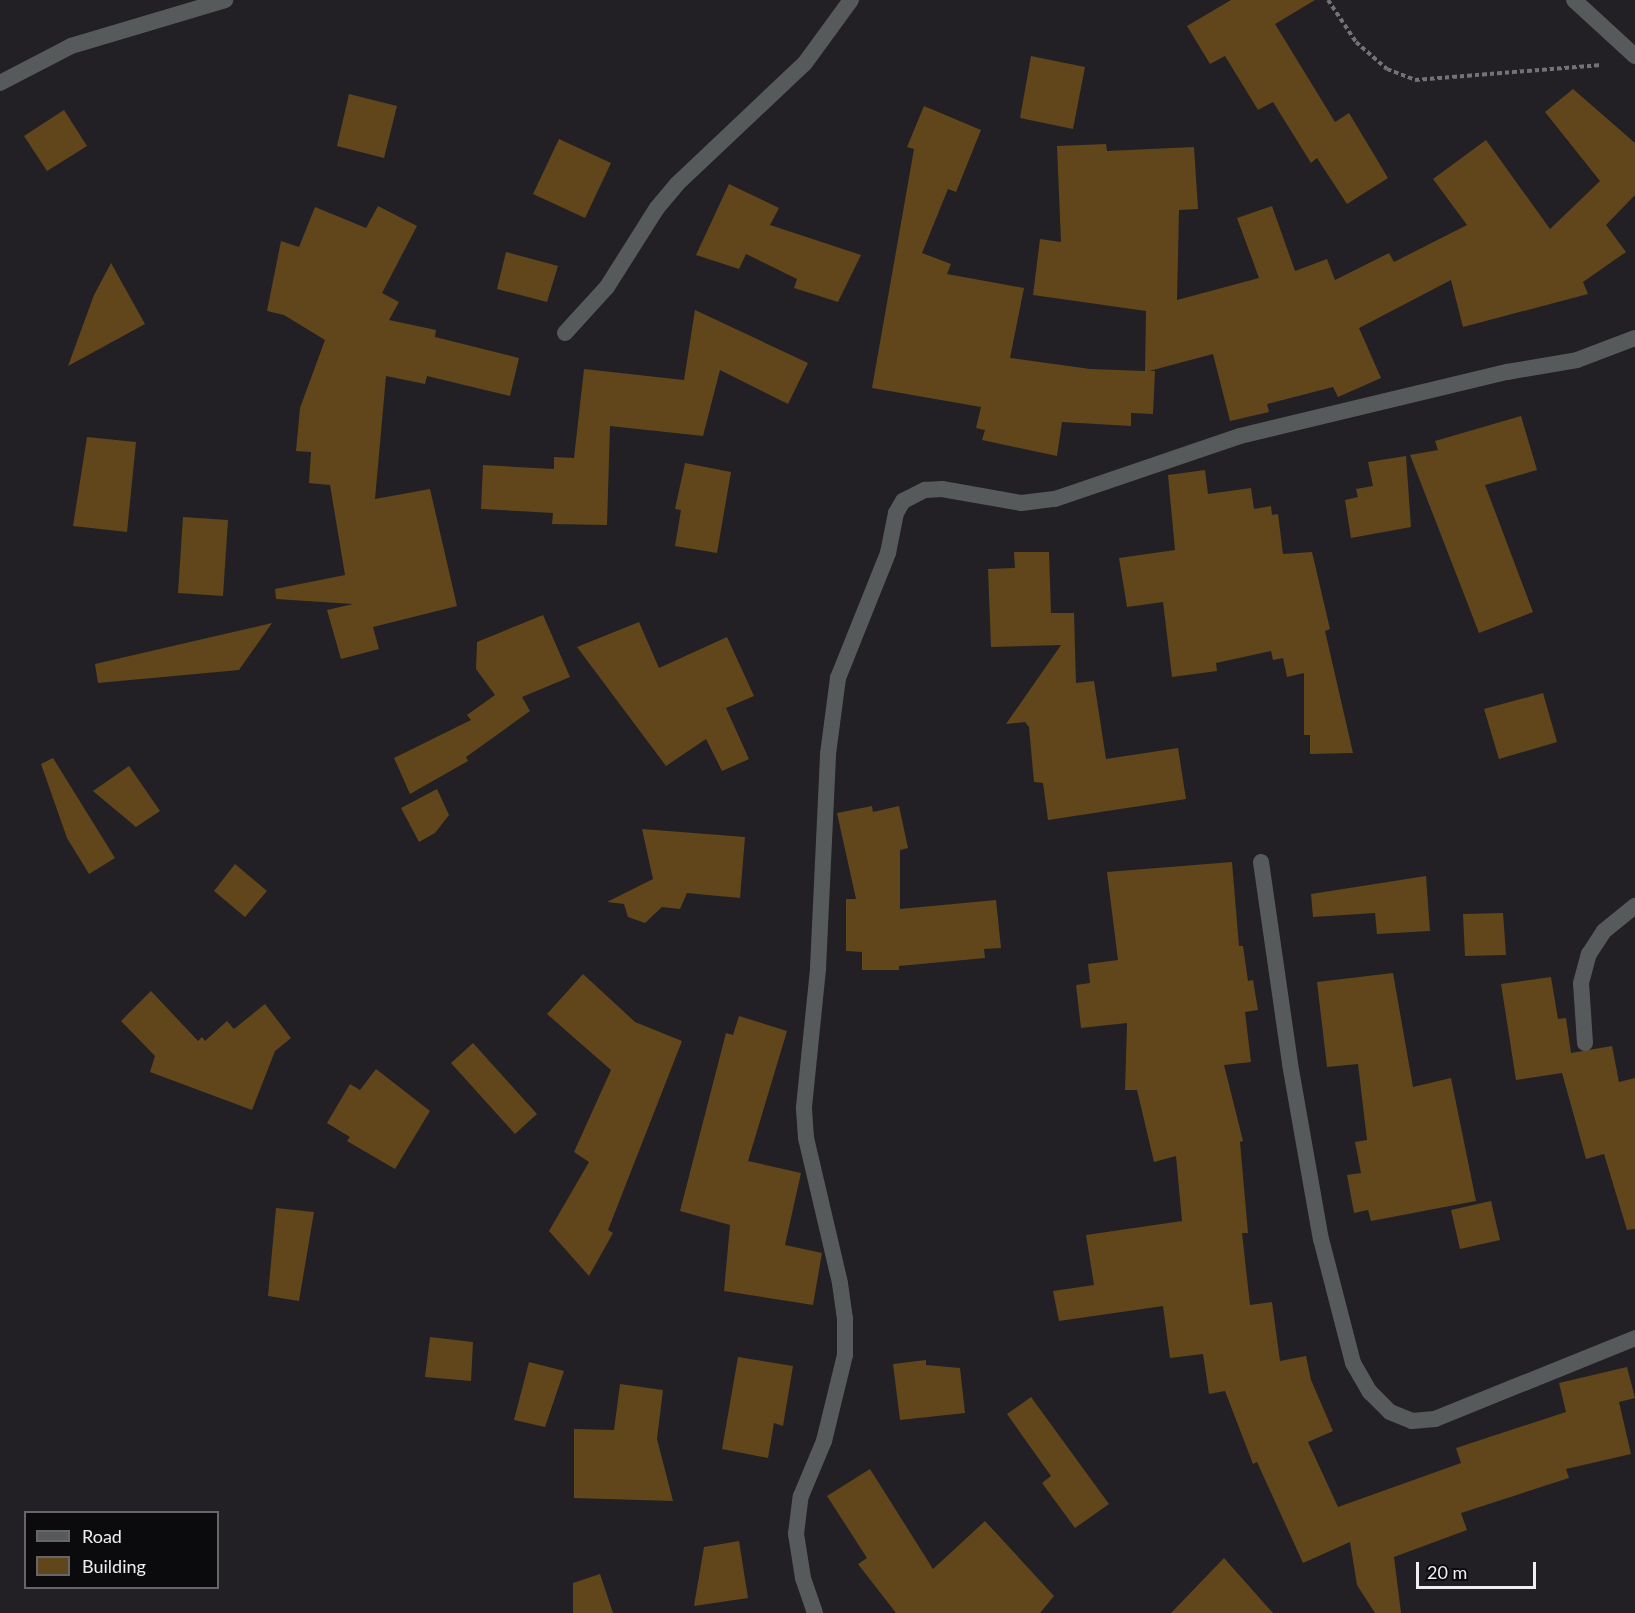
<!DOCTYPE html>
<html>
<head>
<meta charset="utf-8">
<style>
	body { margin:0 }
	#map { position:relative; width:1635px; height:1613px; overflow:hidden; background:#222024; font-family:Lato,sans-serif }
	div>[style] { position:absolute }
	.building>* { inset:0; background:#60461a }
	.path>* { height:4px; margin-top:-2px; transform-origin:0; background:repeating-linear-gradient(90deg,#747276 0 4.5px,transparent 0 7.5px) }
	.minor>* { height:16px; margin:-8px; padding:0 8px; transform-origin:8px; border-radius:8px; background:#575a5b }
	.tertiary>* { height:16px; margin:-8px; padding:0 8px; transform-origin:8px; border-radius:8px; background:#575a5b }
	span { translate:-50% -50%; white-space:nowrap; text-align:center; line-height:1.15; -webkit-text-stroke:4.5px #0b0a0c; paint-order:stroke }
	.legend { position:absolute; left:24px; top:1511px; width:195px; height:78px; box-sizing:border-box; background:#0b0a0c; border:2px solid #676568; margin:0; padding:8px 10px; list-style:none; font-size:18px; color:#f0eef2 }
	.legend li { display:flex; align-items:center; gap:12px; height:30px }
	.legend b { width:30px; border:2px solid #676568 }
	.scale { position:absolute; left:1416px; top:1562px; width:120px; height:27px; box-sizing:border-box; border:3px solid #f0eef2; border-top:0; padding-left:8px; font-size:18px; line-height:21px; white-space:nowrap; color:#f0eef2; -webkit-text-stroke:4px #0b0a0c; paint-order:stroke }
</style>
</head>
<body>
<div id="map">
	<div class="building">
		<i style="clip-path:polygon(1231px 0,1315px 0,1275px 24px,1335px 122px,1349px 113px,1388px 178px,1347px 204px,1317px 158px,1311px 163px,1273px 102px,1258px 110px,1225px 56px,1210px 64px,1187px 26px)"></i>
		<i style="clip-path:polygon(1031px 56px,1085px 67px,1073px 129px,1020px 118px)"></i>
		<i style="clip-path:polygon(1573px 89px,1635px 143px,1635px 195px,1606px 225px,1626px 252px,1583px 282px,1588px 294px,1463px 327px,1451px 280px,1359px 328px,1381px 378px,1338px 397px,1333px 387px,1267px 404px,1269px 412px,1230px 421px,1213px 354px,1149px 371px,1155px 371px,1153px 414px,1131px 413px,1131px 426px,1062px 422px,1057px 456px,982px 440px,985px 430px,976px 428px,981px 407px,872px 388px,914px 149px,907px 147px,924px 106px,981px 130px,956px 192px,948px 189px,922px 253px,951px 264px,947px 274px,1024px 288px,1010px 358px,1090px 369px,1145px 371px,1146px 311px,1033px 295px,1040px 239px,1061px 242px,1057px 146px,1106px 144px,1107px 151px,1194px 147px,1198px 209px,1179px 210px,1177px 300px,1259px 278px,1237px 218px,1272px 206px,1295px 271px,1327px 259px,1335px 280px,1389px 253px,1394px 262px,1467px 225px,1433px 179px,1486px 140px,1550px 229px,1600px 181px,1545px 112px)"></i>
		<i style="clip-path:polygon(349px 94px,397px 106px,384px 158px,337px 146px)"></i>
		<i style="clip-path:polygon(64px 110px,87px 146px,47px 171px,24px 136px)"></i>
		<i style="clip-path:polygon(559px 139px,611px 163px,585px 218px,533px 194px)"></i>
		<i style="clip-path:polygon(729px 184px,779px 208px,770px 225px,861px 255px,838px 302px,794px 288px,797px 279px,746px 254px,739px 269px,696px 255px)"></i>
		<i style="clip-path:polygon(378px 206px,417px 226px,382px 293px,399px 302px,389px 320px,436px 330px,435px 337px,519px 358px,510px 396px,427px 376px,425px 384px,386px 376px,375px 499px,430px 489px,457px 606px,373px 627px,379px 649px,341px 659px,327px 610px,353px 604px,276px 599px,275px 589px,345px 575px,330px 485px,309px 483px,311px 452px,296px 451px,300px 408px,325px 340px,284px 315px,267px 311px,281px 241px,299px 247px,315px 207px,366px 228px)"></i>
		<i style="clip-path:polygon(506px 252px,558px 266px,547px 302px,497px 289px)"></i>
		<i style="clip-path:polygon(111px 263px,145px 324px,68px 366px,94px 295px)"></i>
		<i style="clip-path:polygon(695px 310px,808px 363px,788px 404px,720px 370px,703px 436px,610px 426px,607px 525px,552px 524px,553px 513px,481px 509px,483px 465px,554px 469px,554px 457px,574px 458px,584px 369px,684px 380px)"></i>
		<i style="clip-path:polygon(1521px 416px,1537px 470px,1485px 485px,1533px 612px,1479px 633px,1410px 455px,1438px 450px,1435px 441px)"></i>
		<i style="clip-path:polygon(87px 437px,136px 442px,127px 532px,73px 526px)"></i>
		<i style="clip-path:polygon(1406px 456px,1411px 527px,1351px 538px,1345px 500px,1358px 497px,1356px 489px,1373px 486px,1368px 462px)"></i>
		<i style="clip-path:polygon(685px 463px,731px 472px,717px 553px,675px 546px,681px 510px,675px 509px)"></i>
		<i style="clip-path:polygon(1205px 470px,1208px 494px,1251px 488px,1254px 509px,1271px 506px,1272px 515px,1278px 514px,1283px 554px,1312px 552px,1330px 629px,1325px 631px,1353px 753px,1310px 754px,1310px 735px,1304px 735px,1304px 673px,1287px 677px,1283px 658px,1273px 660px,1271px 651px,1216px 663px,1217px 671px,1172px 677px,1163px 602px,1127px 607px,1119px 558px,1175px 550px,1168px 475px)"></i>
		<i style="clip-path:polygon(183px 517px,228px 520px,223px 596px,178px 593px)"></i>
		<i style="clip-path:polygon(1014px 552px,1049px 552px,1051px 613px,1074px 613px,1076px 683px,1094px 681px,1106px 759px,1178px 748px,1186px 799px,1048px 820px,1043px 783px,1034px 782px,1029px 727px,1025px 722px,1006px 724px,1061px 645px,991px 647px,988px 569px,1015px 568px)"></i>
		<i style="clip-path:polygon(543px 615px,570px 677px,522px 697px,530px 711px,466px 757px,468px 761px,410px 794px,394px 758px,471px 720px,467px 715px,495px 695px,476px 669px,477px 642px)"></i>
		<i style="clip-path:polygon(639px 622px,659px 668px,727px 637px,754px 696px,726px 708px,749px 759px,722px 771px,706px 739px,666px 766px,577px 647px)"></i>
		<i style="clip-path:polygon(272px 623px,239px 670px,98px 683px,95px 664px)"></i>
		<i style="clip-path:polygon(1543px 693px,1557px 742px,1499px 759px,1484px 709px)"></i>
		<i style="clip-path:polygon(53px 758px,115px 858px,89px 874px,67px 838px,41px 764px)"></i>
		<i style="clip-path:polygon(129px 766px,160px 811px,136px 827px,93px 791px)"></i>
		<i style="clip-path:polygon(437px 789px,449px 815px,435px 833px,419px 842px,401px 808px)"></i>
		<i style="clip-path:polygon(872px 806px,873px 812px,899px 806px,908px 848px,900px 850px,900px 909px,996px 900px,1001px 948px,984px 949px,985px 958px,899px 966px,899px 970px,862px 970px,862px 952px,846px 951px,846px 899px,856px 899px,837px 813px)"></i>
		<i style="clip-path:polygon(642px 829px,745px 837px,740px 898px,687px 893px,680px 909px,662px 907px,645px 923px,628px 917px,624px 904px,607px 902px,653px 879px)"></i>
		<i style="clip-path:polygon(1232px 862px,1239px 946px,1243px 946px,1248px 981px,1253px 980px,1258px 1010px,1245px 1012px,1251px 1062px,1224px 1065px,1243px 1141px,1240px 1142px,1248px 1233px,1242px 1233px,1250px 1305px,1272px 1302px,1280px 1361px,1306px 1356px,1311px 1380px,1333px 1431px,1308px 1442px,1338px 1507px,1461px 1463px,1456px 1448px,1566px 1412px,1559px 1383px,1627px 1367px,1635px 1398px,1619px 1402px,1631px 1454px,1566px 1469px,1569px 1478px,1461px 1513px,1467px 1530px,1394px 1557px,1401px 1613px,1375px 1613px,1357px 1585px,1350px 1542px,1303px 1563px,1257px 1462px,1253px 1464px,1225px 1391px,1209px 1394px,1203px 1354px,1170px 1358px,1163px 1306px,1059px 1321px,1053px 1291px,1094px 1285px,1086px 1235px,1182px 1221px,1176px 1156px,1154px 1162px,1137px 1090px,1125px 1090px,1127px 1023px,1081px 1028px,1076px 985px,1090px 983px,1088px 964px,1118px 960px,1107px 872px)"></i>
		<i style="clip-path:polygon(235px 864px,267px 891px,245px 917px,214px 891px)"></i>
		<i style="clip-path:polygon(1426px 876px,1430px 931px,1377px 934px,1375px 913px,1313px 917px,1311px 894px)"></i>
		<i style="clip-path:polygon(1503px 913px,1506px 955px,1465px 956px,1463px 914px)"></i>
		<i style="clip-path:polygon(1393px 973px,1413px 1087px,1451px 1078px,1476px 1201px,1371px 1221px,1368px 1210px,1354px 1213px,1347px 1175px,1361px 1173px,1355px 1142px,1367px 1140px,1358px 1064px,1327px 1067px,1317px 982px)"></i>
		<i style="clip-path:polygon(583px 974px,635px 1022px,682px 1041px,608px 1230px,613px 1233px,589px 1276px,549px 1231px,589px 1162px,574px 1152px,611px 1070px,547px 1014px)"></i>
		<i style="clip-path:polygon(1551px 977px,1558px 1019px,1566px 1018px,1571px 1053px,1612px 1046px,1619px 1082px,1635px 1078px,1635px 1229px,1627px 1230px,1604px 1154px,1586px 1159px,1562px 1073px,1516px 1080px,1501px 984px)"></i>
		<i style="clip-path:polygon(151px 991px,198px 1041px,202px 1037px,205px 1041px,227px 1021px,234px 1029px,265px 1004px,291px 1038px,275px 1051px,252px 1110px,150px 1072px,155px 1056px,121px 1021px)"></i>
		<i style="clip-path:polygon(739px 1016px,787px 1031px,748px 1161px,801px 1173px,785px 1245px,822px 1253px,813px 1305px,724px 1291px,730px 1225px,680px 1211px,726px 1033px,733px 1035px)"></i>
		<i style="clip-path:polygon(473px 1043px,537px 1114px,515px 1134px,451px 1063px)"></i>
		<i style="clip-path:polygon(376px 1069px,430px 1111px,395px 1169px,347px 1141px,350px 1137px,327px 1123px,350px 1084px,360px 1090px)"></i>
		<i style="clip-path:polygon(1491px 1201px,1500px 1240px,1460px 1249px,1451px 1210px)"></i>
		<i style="clip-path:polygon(276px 1208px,314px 1212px,299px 1301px,268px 1296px)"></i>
		<i style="clip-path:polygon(430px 1337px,473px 1342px,471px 1381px,425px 1377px)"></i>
		<i style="clip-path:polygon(738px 1357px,793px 1366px,783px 1426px,774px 1423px,768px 1458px,722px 1449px)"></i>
		<i style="clip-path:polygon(926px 1360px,926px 1365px,960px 1368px,965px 1413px,900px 1420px,893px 1364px)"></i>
		<i style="clip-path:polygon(529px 1362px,564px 1371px,545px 1427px,514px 1420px)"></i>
		<i style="clip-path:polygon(620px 1384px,663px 1390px,657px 1439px,673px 1501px,574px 1498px,574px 1429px,614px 1430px)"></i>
		<i style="clip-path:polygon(1031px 1397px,1109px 1504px,1075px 1528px,1042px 1483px,1051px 1476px,1007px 1414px)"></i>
		<i style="clip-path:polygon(870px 1469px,933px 1569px,985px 1521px,1054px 1596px,1040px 1613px,896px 1613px,858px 1564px,867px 1558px,827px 1496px)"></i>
		<i style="clip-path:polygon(739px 1541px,748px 1598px,694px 1606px,704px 1547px)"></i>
		<i style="clip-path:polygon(1224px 1558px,1273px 1613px,1171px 1613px)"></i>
		<i style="clip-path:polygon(600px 1574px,613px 1613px,573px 1613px,573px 1583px)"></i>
	</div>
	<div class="path">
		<i style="left:1328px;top:0;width:50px;rotate:56.3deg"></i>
		<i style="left:1356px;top:42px;width:41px;rotate:41.1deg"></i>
		<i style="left:1387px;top:69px;width:30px;rotate:21deg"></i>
		<i style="left:1415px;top:80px;width:187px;rotate:-4.6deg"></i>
	</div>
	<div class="minor">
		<i style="left:0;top:83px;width:80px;rotate:-27.5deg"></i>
		<i style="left:71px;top:46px;width:161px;rotate:-16.6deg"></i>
		<i style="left:565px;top:333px;width:62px;rotate:-47.6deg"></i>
		<i style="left:607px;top:287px;width:93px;rotate:-57.7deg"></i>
		<i style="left:657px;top:208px;width:31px;rotate:-50deg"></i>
		<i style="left:677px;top:184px;width:176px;rotate:-43.4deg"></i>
		<i style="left:805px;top:63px;width:78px;rotate:-53.9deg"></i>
		<i style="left:1261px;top:862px;width:204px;rotate:81.8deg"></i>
		<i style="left:1290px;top:1064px;width:178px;rotate:80deg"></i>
		<i style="left:1321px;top:1239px;width:128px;rotate:75.5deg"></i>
		<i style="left:1353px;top:1363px;width:34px;rotate:60deg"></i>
		<i style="left:1370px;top:1392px;width:28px;rotate:45deg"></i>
		<i style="left:1390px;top:1412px;width:24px;rotate:22deg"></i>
		<i style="left:1412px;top:1421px;width:23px;rotate:-5deg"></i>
		<i style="left:1435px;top:1419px;width:216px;rotate:-22deg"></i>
		<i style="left:1585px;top:1043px;width:60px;rotate:-93.8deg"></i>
		<i style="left:1581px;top:983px;width:30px;rotate:-75deg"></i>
		<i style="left:1589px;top:954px;width:27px;rotate:-57deg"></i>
		<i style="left:1604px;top:931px;width:40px;rotate:-39deg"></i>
		<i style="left:815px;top:1613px;width:37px;rotate:-109deg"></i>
		<i style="left:803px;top:1578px;width:45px;rotate:-99deg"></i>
		<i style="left:796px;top:1534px;width:38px;rotate:-83deg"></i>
		<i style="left:801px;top:1496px;width:60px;rotate:-67.3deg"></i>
		<i style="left:824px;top:1441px;width:89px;rotate:-76.3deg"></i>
		<i style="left:845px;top:1355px;width:36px;rotate:-90deg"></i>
		<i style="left:845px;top:1319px;width:36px;rotate:-98deg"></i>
		<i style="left:840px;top:1283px;width:149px;rotate:-103.2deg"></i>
		<i style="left:806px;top:1138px;width:31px;rotate:-94deg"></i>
		<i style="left:804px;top:1107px;width:140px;rotate:-84.2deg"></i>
		<i style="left:818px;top:968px;width:214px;rotate:-87.3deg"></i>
		<i style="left:828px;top:754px;width:77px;rotate:-82.5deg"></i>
		<i style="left:838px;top:678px;width:135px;rotate:-68.2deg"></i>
		<i style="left:888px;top:553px;width:41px;rotate:-78.7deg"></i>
		<i style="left:896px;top:513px;width:14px;rotate:-60deg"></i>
		<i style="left:903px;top:501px;width:25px;rotate:-27deg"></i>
		<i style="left:925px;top:490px;width:17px;rotate:-3deg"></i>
		<i style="left:942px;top:489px;width:80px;rotate:10deg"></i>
		<i style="left:1021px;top:503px;width:34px;rotate:-7deg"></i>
		<i style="left:1055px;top:499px;width:195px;rotate:-18.8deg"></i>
		<i style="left:1240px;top:436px;width:275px;rotate:-13.5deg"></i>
		<i style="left:1507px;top:372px;width:71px;rotate:-9.7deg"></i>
		<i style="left:1577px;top:360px;width:62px;rotate:-20.8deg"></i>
	</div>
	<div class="tertiary">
		<i style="left:1574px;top:0;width:83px;rotate:42.6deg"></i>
	</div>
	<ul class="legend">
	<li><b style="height:8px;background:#575a5b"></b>Road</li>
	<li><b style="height:16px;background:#60461a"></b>Building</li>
	</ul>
	<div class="scale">20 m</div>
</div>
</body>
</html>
